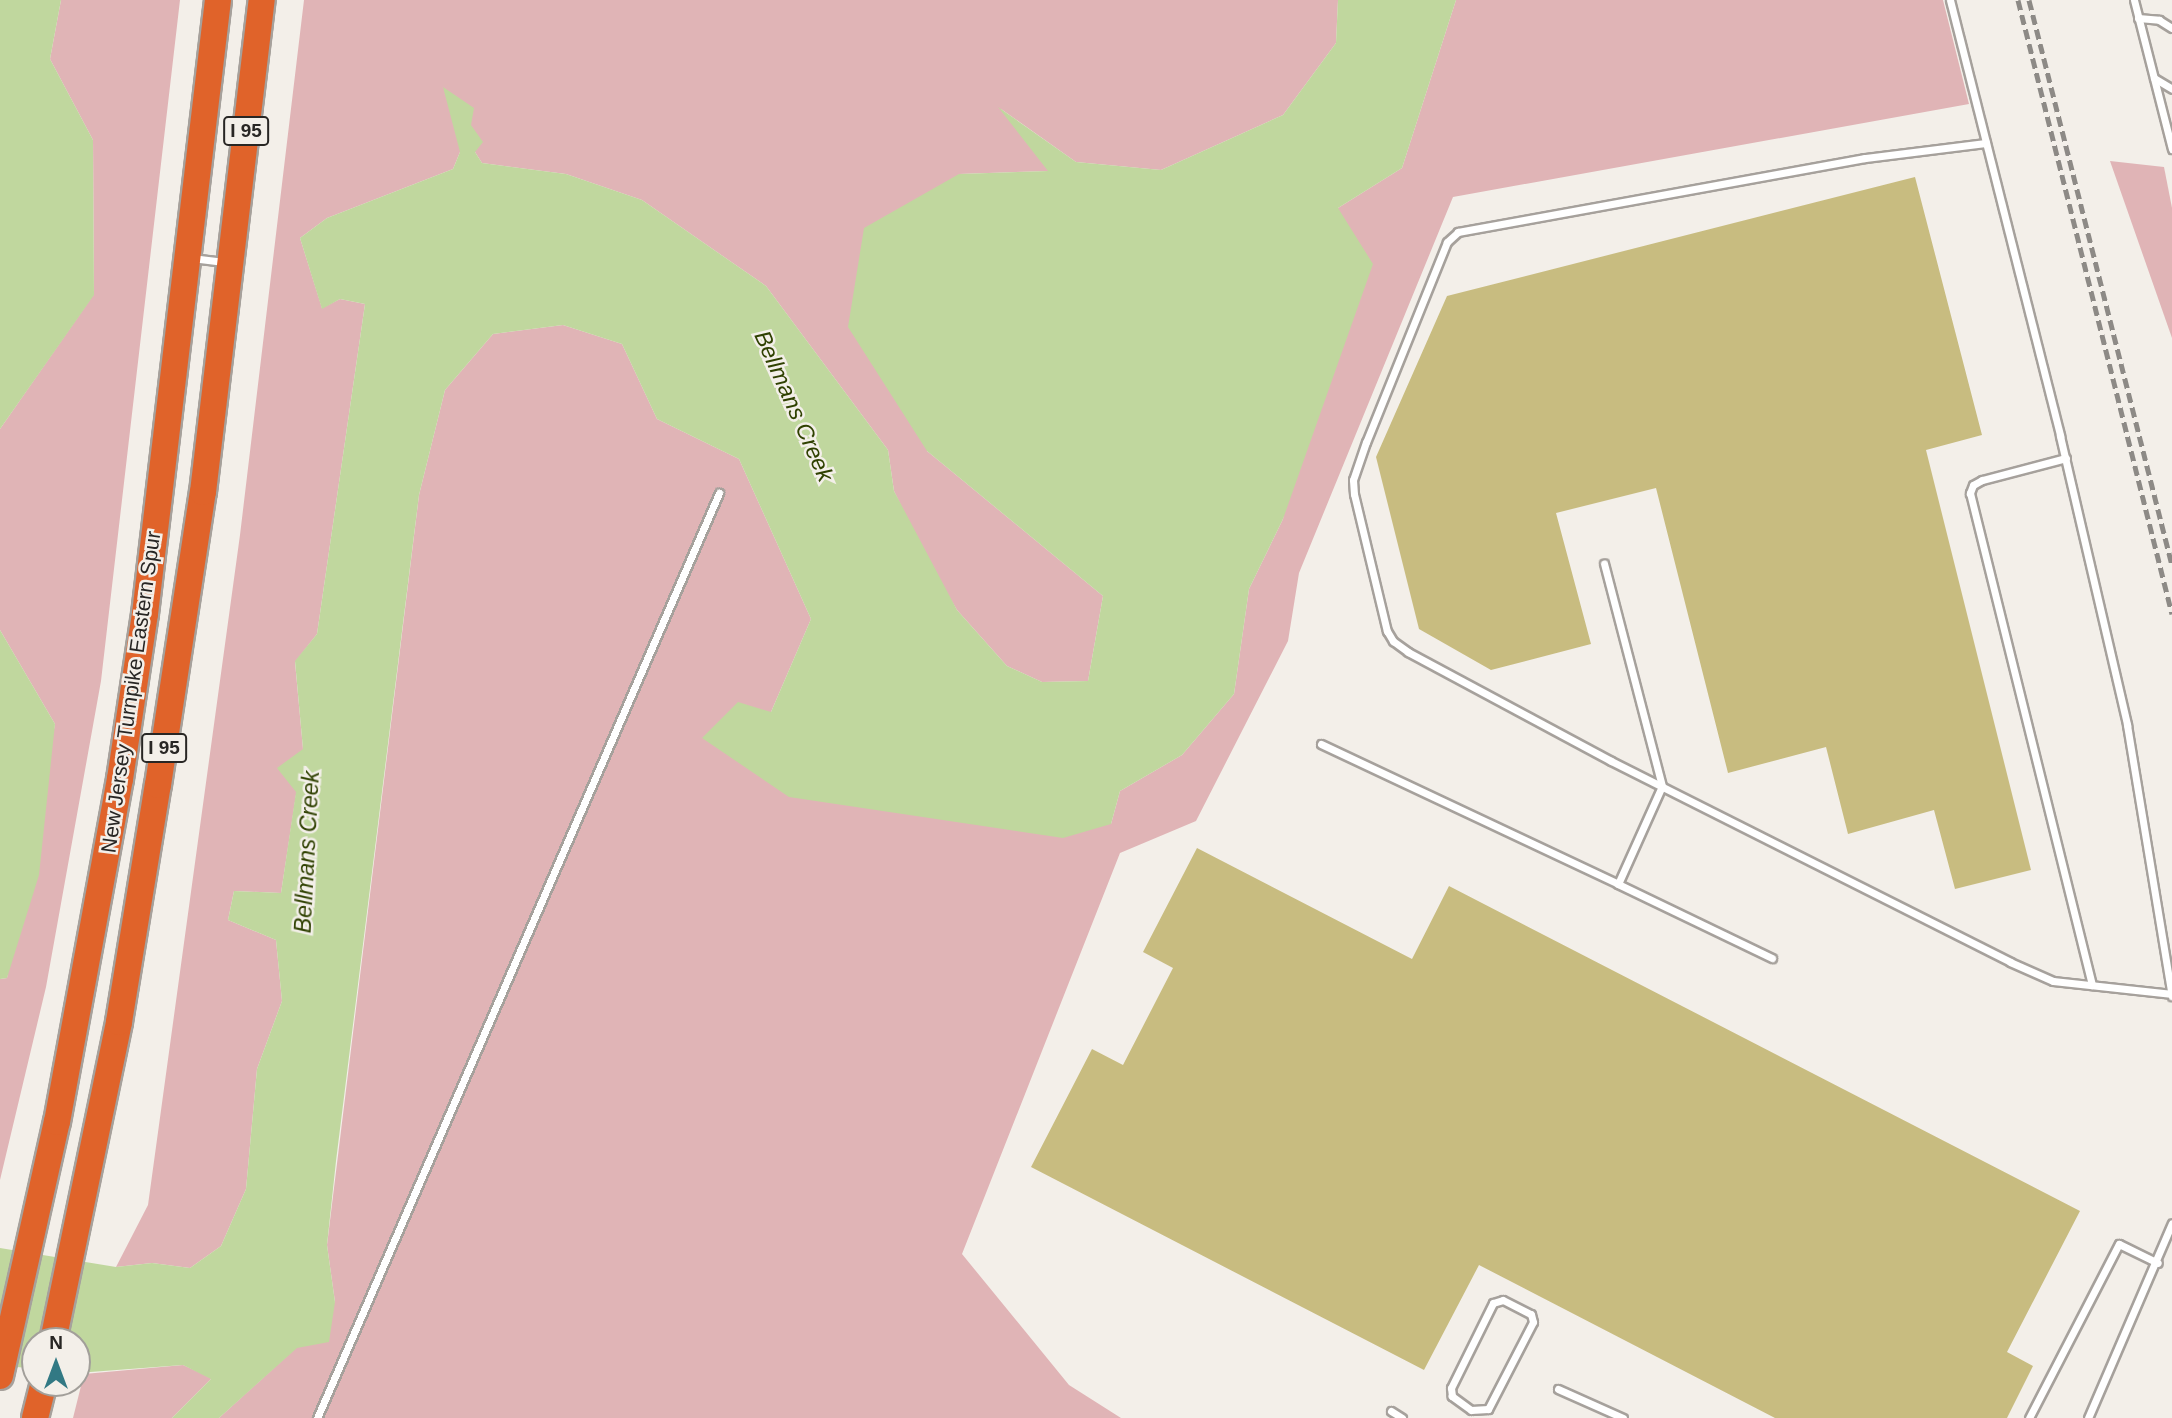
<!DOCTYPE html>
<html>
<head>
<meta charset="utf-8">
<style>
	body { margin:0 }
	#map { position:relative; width:2172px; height:1418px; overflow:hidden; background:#f3efe9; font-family:Arial,sans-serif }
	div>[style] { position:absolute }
	.green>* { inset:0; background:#e0b4b6 }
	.water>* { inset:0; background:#c0d79e }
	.building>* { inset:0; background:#c8bc80 }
	.roads { filter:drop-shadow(2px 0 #a6a19c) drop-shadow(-2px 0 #a6a19c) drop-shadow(0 2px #a6a19c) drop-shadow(0 -2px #a6a19c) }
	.service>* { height:7px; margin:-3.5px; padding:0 3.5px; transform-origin:3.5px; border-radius:3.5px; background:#fff }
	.motorway>* { height:26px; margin:-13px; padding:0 13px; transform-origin:13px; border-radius:13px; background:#e0632a }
	.rail>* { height:5px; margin-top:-2.5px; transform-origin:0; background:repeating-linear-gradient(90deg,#8d8a86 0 10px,transparent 0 15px) }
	span { translate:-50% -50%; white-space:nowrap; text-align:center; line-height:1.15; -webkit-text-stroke:5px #f3efe9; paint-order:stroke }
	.shield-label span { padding:2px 5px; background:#f3efe9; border:2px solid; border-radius:5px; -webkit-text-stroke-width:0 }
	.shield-label { font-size:19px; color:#282624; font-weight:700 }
	.street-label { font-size:21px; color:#282624 }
	.water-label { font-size:23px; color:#2f4101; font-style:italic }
	.north { position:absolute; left:21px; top:1327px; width:70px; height:70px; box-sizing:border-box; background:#f3efe9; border:2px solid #a29f9a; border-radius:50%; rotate:0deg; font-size:19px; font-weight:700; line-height:28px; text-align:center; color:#282624 }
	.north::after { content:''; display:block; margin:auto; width:24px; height:32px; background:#327984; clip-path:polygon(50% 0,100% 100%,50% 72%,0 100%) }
</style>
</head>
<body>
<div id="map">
	<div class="green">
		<i style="clip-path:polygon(61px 0,180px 0,101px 681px,46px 987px,0 1180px,0 979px,7px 978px,55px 724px,0 630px,0 429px,94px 294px,93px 140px,50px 59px)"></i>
		<i style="clip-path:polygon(304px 0,1338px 0,1336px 43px,1283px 115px,1161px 170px,1076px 162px,1001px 109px,1049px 171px,959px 174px,927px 451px,1103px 596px,1088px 681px,1042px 682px,1007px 666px,957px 610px,927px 559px,894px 491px,888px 450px,766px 286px,642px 200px,566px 174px,482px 163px,475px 152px,460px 152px,453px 169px,327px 218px,300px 238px,322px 308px,340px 299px,365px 304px,317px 634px,295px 662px,303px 749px,281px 893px,234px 891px,228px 920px,276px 940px,282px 1001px,257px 1069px,246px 1189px,221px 1246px,190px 1268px,152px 1263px,116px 1267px,148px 1205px,240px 535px)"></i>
		<i style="clip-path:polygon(1456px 0,1943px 0,1969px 104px,1453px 197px,1299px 573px,1288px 641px,1196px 821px,1120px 853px,962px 1254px,1069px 1385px,1121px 1418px,219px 1418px,297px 1347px,335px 1302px,327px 1245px,419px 495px,445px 390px,493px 334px,563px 325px,622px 344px,657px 419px,739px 459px,811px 619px,771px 712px,1111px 824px,1120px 791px,1182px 755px,1234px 694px,1249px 589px,1283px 519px,1338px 208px,1402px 168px)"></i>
		<i style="clip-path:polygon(2110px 161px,2164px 167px,2172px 208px,2172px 338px)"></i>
		<i style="clip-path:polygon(183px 1365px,212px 1378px,172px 1418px,73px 1418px,84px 1374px)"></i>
	</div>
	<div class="water">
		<i style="clip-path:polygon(0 0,61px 0,50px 59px,93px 140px,94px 295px,0 429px)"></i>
		<i style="clip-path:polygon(1338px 0,1456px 0,1402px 168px,1338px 208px,1373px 264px,1283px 519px,1249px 589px,1234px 694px,1182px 755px,1120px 791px,1111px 824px,1063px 838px,789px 797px,702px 738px,738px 702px,771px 712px,811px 619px,739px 459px,657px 419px,622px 344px,563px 325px,493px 334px,445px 390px,419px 495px,336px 1161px,327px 1245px,335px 1302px,329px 1342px,297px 1348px,219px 1418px,172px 1418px,211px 1379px,183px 1365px,77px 1373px,77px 1341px,35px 1341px,35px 1369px,0 1365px,0 1248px,116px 1267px,152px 1263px,190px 1268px,221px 1246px,246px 1189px,257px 1069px,282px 1001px,276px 940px,228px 920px,234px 891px,281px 893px,296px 792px,277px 768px,303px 749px,295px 661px,317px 634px,365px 304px,340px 299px,322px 309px,300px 238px,327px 218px,453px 169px,460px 152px,443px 87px,474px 108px,471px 125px,483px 142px,475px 152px,482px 163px,566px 174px,642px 200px,766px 286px,888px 450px,894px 491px,957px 610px,1007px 666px,1042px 682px,1088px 681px,1103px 596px,927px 451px,848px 327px,864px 228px,959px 174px,1048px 171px,998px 107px,1076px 162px,1161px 170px,1283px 115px,1336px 43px)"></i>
		<i style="clip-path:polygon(0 630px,55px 724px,39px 875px,7px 978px,0 979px)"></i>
	</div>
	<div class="building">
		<i style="clip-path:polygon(1915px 177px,1982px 435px,1926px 450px,2031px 870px,1955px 889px,1934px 810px,1848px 834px,1826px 747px,1728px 773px,1656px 488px,1556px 513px,1591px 644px,1491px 670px,1419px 629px,1376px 457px,1447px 296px)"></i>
		<i style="clip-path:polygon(1197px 848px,1412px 959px,1449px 886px,2080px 1211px,2007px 1352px,2033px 1366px,2007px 1418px,1775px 1418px,1479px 1265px,1424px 1370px,1031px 1167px,1092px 1049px,1123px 1065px,1173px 968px,1143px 952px)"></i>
	</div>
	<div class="roads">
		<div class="service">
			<i style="left:1950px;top:0;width:450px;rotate:75.8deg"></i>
			<i style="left:2060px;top:436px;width:297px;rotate:76.9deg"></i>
			<i style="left:2127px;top:725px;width:275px;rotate:80.6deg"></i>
			<i style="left:2134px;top:0;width:154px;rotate:75.7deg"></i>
			<i style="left:2138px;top:18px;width:21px;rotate:5deg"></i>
			<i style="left:2159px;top:20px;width:15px;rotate:32deg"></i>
			<i style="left:2154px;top:78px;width:21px;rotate:31deg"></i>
			<i style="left:1986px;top:143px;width:122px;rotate:172.9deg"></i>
			<i style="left:1865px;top:158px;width:414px;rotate:169.7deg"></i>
			<i style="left:1458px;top:232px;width:15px;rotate:138deg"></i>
			<i style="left:1447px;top:242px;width:216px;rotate:112deg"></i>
			<i style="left:1366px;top:442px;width:40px;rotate:108.9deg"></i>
			<i style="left:1353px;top:480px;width:14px;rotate:86deg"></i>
			<i style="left:1354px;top:494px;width:141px;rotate:76.5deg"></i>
			<i style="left:1387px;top:631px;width:12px;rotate:59deg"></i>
			<i style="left:1393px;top:641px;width:19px;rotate:36deg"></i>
			<i style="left:1408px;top:652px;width:230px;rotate:28.2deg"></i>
			<i style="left:1611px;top:761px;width:447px;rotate:26.7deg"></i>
			<i style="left:2010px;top:962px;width:47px;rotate:23.8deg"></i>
			<i style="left:2053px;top:981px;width:120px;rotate:6.2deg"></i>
			<i style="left:191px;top:258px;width:34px;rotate:7deg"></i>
			<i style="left:2066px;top:458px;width:87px;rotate:165.3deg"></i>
			<i style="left:1982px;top:480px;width:10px;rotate:151deg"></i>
			<i style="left:1973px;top:485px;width:9px;rotate:111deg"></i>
			<i style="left:1970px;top:493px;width:507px;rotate:76.07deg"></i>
			<i style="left:1321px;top:744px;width:328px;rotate:25.2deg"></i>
			<i style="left:1618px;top:884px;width:107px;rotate:-65.8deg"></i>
			<i style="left:1662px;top:786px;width:230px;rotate:-104.6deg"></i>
			<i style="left:1618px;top:884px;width:171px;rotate:25.7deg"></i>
			<i style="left:1503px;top:1300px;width:31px;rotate:27deg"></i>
			<i style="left:1531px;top:1314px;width:8px;rotate:76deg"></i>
			<i style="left:1533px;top:1322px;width:98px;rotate:117.3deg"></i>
			<i style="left:1488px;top:1409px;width:17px;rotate:177deg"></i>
			<i style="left:1471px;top:1410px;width:24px;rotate:-144deg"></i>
			<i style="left:1452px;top:1396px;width:8px;rotate:-97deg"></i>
			<i style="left:1451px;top:1388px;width:95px;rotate:-63.7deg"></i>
			<i style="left:1493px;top:1303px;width:10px;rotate:-17deg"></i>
			<i style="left:1558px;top:1389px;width:71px;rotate:24deg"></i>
			<i style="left:1391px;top:1411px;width:13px;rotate:32deg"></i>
			<i style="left:317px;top:1418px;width:1009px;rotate:-66.51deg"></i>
			<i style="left:2029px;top:1418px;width:196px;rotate:-62.7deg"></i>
			<i style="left:2119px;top:1244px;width:43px;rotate:26deg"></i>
			<i style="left:2088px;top:1418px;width:212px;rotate:-66.7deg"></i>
		</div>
		<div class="motorway">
			<i style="left:53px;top:1341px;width:326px;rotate:-78.3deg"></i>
			<i style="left:119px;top:1022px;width:240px;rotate:-80.7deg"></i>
			<i style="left:158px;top:785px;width:296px;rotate:-81.3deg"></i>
			<i style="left:203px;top:492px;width:496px;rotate:-83.2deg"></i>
			<i style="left:0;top:1376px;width:260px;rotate:-77.4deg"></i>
			<i style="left:57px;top:1122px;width:349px;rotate:-79.6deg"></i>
			<i style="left:120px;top:779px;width:167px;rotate:-81.4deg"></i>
			<i style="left:145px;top:614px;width:618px;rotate:-83.22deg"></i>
			<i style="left:35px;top:1418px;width:36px;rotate:-76deg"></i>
		</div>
	</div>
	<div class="rail">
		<i style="left:2018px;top:0;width:633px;rotate:75.92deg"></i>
		<i style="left:2029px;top:0;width:583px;rotate:75.8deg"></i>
	</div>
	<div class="shield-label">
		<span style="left:246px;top:131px">I 95</span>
		<span style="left:164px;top:748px">I 95</span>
	</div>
	<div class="street-label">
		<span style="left:131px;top:692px;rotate:-82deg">New Jersey Turnpike Eastern Spur</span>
	</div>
	<div class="water-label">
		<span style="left:794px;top:406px;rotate:66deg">Bellmans Creek</span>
		<span style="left:307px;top:852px;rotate:-87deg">Bellmans Creek</span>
	</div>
	<div class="north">N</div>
</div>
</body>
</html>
